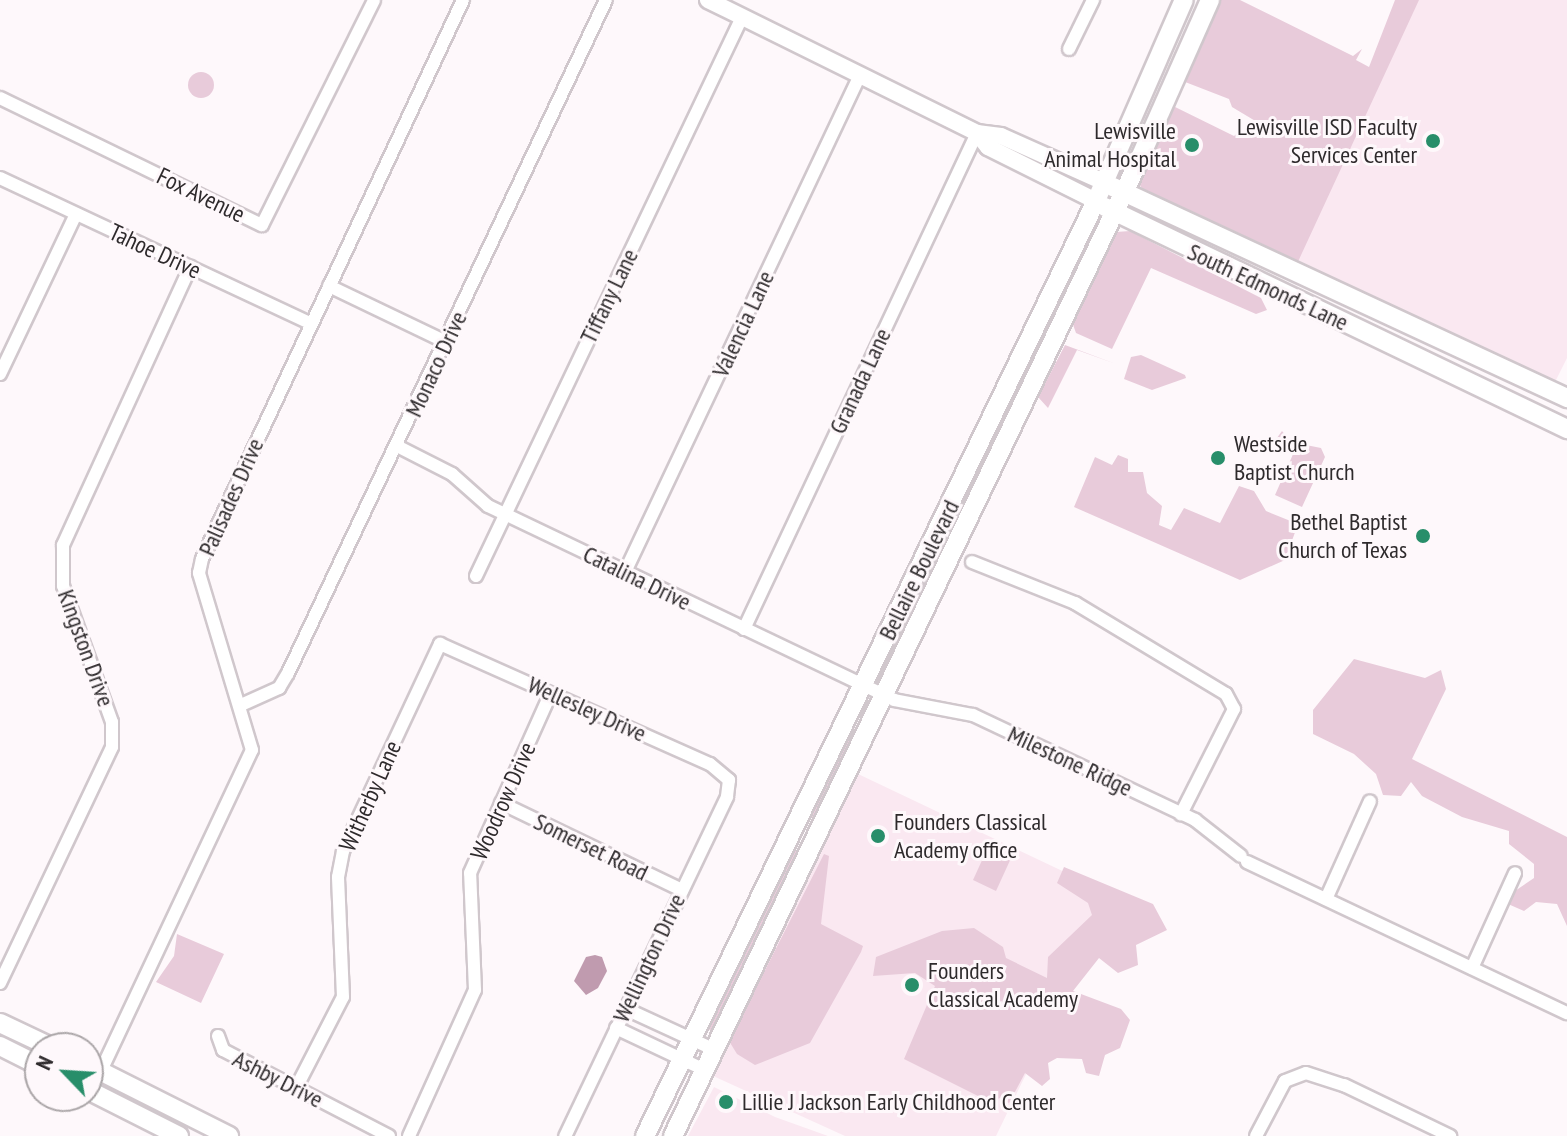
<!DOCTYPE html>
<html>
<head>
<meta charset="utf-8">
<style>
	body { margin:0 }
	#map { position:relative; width:1567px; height:1136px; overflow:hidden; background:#fef8fb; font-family:"PT Sans Narrow",sans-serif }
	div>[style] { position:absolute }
	.built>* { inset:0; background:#fae8f1 }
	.green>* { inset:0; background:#e8cbda }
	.round { border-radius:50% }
	.water>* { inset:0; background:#c09baf }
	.roads { filter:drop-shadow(2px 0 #d0c7cc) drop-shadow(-2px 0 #d0c7cc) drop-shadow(0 2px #d0c7cc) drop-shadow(0 -2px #d0c7cc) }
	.minor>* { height:12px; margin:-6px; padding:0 6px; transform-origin:6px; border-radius:6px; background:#fff }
	.tertiary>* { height:16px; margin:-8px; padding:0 8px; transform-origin:8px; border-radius:8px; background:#fff }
	.secondary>* { height:18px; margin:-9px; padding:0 9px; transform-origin:9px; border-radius:9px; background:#fff }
	.dots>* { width:22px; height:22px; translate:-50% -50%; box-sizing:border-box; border:4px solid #fef8fb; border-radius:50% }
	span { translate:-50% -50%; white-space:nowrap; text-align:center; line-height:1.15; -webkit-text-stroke:6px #fef8fb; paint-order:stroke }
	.poi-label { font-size:24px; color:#2e2a2c }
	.right { translate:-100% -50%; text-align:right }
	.left { translate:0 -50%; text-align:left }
	.street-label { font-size:24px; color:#2e2a2c }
	.north { position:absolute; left:24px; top:1032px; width:80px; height:80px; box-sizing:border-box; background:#fef8fb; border:2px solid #aba6a8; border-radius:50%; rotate:295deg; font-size:22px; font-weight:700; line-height:32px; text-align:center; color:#2e2a2c }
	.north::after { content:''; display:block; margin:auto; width:28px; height:36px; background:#288e6a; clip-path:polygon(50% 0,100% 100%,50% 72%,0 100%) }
</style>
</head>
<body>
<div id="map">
	<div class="built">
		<i style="clip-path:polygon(1417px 0,1567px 0,1567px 358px,1553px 386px,1293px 260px)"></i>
		<i style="clip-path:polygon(856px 773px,1113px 895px,996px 1136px,845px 1136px,711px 1075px)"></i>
		<i style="clip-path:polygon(714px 1087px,775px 1117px,828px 1136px,688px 1136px)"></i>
	</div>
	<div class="green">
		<i style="clip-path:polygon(1217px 0,1240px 0,1353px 56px,1362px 49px,1356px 60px,1369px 67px,1395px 0,1419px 0,1296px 266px,1145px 194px,1138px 182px,1169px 104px,1234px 136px,1241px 130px,1257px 135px,1262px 125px,1232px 107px,1229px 99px,1180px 80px)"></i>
		<i class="round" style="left:188px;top:72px;width:26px;height:26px"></i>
		<i style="clip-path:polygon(1130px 231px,1261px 298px,1267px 310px,1256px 314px,1151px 268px,1112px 349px,1076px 333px,1071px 319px,1116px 232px)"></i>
		<i style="clip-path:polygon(1065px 345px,1116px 364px,1077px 350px,1048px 408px,1038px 397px)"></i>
		<i style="clip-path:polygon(1141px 355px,1185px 375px,1186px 378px,1152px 390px,1124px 379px,1131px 357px)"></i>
		<i style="clip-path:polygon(1006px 417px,1007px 418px,882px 682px,910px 602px,996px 424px)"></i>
		<i style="clip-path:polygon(1282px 431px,1291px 442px,1321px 448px,1325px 457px,1302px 507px,1275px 495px,1294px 452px,1274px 442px)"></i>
		<i style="clip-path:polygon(1118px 455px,1128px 459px,1128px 472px,1143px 472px,1147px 493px,1162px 506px,1159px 525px,1171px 530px,1184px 508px,1220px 523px,1239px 486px,1254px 491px,1266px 511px,1298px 524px,1285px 560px,1240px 580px,1074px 507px,1095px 457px,1112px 465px)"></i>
		<i style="clip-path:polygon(1354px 659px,1425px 678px,1441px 670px,1446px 689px,1412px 759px,1567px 837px,1567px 926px,1557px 904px,1536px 902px,1524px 911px,1508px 904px,1512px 893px,1534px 878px,1534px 864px,1509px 844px,1509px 831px,1462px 817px,1422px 796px,1411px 782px,1401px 796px,1383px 795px,1376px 774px,1354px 754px,1313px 734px,1313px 710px)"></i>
		<i style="clip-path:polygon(863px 704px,831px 794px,812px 826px,812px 810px)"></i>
		<i style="clip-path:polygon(989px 845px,1012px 856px,996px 891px,973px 880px)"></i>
		<i style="clip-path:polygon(795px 847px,798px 858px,715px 1033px,708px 1029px,733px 964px)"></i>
		<i style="clip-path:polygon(824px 854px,829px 856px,821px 924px,863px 946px,861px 952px,810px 1043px,755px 1065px,737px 1054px,729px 1041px)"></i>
		<i style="clip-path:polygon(1064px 867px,1153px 904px,1167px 930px,1136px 945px,1138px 965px,1118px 973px,1099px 958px,1073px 991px,1121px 1009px,1130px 1020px,1120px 1048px,1105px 1055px,1099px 1076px,1086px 1073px,1082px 1059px,1057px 1058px,1048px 1063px,1050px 1079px,1042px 1086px,1025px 1073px,1009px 1103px,999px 1098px,994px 1104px,904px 1059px,935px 986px,915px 973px,873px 976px,876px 957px,942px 931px,974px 928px,1003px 947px,1006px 958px,1047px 978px,1048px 957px,1092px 915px,1088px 903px,1057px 883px)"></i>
		<i style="clip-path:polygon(177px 934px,224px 954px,201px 1003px,156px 982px,174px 956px)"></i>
	</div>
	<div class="water">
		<i style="clip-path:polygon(595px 955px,602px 957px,607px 971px,598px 988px,586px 995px,574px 981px,586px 957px)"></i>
	</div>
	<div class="roads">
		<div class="minor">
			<i style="left:1069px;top:49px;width:55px;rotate:-63.9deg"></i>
			<i style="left:0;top:98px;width:291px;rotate:25.9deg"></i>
			<i style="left:262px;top:225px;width:251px;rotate:-63.5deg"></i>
			<i style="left:0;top:178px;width:344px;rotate:25.1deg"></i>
			<i style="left:329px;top:286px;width:130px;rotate:25.6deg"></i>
			<i style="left:0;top:374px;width:177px;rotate:-64.6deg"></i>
			<i style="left:397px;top:446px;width:62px;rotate:27deg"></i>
			<i style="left:452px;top:474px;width:48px;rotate:41.6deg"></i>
			<i style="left:488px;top:506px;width:450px;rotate:25.5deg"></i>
			<i style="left:894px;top:700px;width:80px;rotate:10.8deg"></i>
			<i style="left:973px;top:715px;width:246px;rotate:25.3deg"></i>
			<i style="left:1195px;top:820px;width:58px;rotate:38deg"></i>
			<i style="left:972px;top:562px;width:111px;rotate:21.7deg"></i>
			<i style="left:1075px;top:603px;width:176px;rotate:31.1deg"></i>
			<i style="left:1226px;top:694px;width:17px;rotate:62deg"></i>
			<i style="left:1234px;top:709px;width:118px;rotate:116.8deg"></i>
			<i style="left:625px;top:572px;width:550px;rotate:-64.69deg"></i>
			<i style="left:476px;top:576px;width:619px;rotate:-64.55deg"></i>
			<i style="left:744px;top:629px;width:548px;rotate:-64.84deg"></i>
			<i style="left:241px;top:705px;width:42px;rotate:-24.1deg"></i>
			<i style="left:279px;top:688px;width:17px;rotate:-59deg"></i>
			<i style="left:288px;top:673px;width:744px;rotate:-64.71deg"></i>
			<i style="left:501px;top:803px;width:201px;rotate:25.7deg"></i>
			<i style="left:1247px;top:862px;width:354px;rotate:25.3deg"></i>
			<i style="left:1326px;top:899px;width:107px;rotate:-65.8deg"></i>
			<i style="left:1472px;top:968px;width:104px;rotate:-65.6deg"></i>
			<i style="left:0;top:983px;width:261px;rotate:-64.6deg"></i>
			<i style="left:112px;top:747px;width:25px;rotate:-90deg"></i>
			<i style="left:112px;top:722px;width:145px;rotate:-109.8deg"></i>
			<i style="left:63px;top:586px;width:41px;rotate:-90deg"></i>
			<i style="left:63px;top:545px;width:306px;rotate:-65.4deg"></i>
			<i style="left:626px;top:1009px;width:98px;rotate:24.7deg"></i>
			<i style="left:616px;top:1028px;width:98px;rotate:25.3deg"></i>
			<i style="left:218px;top:1036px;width:15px;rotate:70deg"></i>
			<i style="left:223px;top:1050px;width:187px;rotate:27.4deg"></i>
			<i style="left:296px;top:1088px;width:102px;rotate:-62.7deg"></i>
			<i style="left:343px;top:997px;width:120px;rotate:-92.4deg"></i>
			<i style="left:338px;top:877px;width:26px;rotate:-79deg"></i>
			<i style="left:343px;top:851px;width:229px;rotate:-64.9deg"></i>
			<i style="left:440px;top:644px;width:295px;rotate:24deg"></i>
			<i style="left:710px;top:764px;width:25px;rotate:40deg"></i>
			<i style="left:729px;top:780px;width:17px;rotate:97deg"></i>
			<i style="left:727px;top:797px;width:376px;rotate:115.5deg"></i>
			<i style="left:91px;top:1092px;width:378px;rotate:-64.8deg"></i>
			<i style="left:252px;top:750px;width:185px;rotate:-106.7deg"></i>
			<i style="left:199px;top:573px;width:14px;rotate:-78deg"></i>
			<i style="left:202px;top:559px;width:617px;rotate:-64.97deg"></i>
			<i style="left:409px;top:1136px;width:160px;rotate:-65.7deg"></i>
			<i style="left:475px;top:990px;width:117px;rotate:-92.4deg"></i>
			<i style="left:470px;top:873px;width:197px;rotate:-65.8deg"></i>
			<i style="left:1256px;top:1136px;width:62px;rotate:-62.2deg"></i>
			<i style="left:1285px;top:1081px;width:22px;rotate:-21deg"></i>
			<i style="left:1306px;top:1073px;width:40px;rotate:18deg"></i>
			<i style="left:1344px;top:1085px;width:118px;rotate:25.7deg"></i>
		</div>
		<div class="tertiary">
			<i style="left:708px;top:0;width:300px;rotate:26.3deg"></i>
			<i style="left:977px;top:133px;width:24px;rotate:7deg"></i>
			<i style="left:1001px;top:136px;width:113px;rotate:24.1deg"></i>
			<i style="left:977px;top:133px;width:18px;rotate:52deg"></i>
			<i style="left:988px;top:147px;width:121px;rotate:26.6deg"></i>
		</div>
		<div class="secondary">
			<i style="left:1113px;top:187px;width:501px;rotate:24.93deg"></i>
			<i style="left:1105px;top:207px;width:513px;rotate:25.67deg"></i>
			<i style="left:0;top:1023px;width:59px;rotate:25.3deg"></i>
			<i style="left:0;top:1046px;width:45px;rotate:26.6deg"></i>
			<i style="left:88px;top:1065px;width:158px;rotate:26.7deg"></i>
			<i style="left:88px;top:1090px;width:102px;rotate:26.8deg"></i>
			<i style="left:645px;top:1136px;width:1038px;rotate:-64.25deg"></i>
			<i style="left:1096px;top:201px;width:219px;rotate:-66.4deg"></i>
			<i style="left:673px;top:1136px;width:1074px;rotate:-64.46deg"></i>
			<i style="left:1136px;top:167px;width:183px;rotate:-66.1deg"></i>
		</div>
	</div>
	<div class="dots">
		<i style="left:1433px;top:141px;background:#288e6a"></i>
		<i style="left:1192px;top:145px;background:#288e6a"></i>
		<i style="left:1218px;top:458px;background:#288e6a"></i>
		<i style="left:1423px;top:536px;background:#288e6a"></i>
		<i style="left:878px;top:836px;background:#288e6a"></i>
		<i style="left:912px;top:985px;background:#288e6a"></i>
		<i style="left:726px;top:1102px;background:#288e6a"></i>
	</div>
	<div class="poi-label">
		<span class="right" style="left:1417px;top:141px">Lewisville ISD Faculty<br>Services Center</span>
		<span class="right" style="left:1176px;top:145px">Lewisville<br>Animal Hospital</span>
		<span class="left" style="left:1234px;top:458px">Westside<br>Baptist Church</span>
		<span class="right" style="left:1407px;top:536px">Bethel Baptist<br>Church of Texas</span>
		<span class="left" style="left:894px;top:836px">Founders Classical<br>Academy office</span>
		<span class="left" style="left:928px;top:985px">Founders<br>Classical Academy</span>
		<span class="left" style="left:742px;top:1102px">Lillie J Jackson Early Childhood Center</span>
	</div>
	<div class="street-label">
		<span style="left:201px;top:195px;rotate:26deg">Fox Avenue</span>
		<span style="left:155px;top:251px;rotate:25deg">Tahoe Drive</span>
		<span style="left:1268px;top:287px;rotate:25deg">South Edmonds Lane</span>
		<span style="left:609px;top:296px;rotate:-64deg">Tiffany Lane</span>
		<span style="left:743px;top:324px;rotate:-65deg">Valencia Lane</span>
		<span style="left:436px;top:364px;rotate:-65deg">Monaco Drive</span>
		<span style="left:860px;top:381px;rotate:-65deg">Granada Lane</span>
		<span style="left:231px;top:497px;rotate:-66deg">Palisades Drive</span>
		<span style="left:919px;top:570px;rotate:-64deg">Bellaire Boulevard</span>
		<span style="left:637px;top:578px;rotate:26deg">Catalina Drive</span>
		<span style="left:86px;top:648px;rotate:70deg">Kingston Drive</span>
		<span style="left:587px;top:709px;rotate:24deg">Wellesley Drive</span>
		<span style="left:1070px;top:761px;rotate:25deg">Milestone Ridge</span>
		<span style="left:370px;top:796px;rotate:-66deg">Witherby Lane</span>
		<span style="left:503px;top:801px;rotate:-66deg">Woodrow Drive</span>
		<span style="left:591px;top:847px;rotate:26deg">Somerset Road</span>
		<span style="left:649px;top:958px;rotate:-65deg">Wellington Drive</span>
		<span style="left:278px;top:1079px;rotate:27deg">Ashby Drive</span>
	</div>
	<div class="north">N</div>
</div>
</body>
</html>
